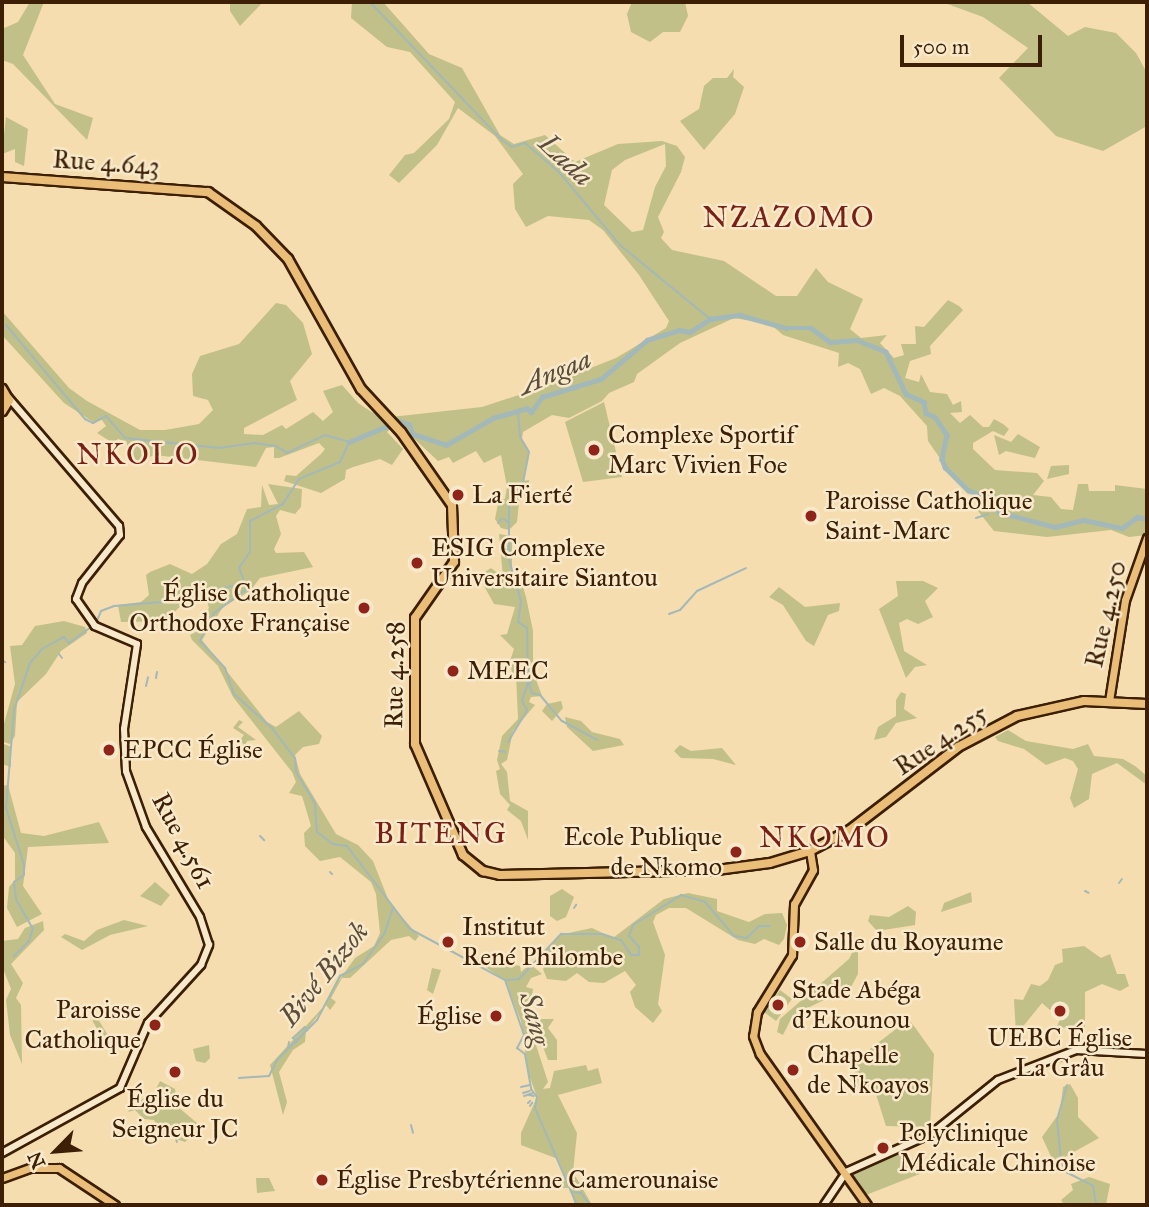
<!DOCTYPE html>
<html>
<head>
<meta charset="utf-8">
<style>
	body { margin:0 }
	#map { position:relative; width:1149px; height:1207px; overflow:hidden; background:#f5ddaf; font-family:"IM FELL Great Primer",serif }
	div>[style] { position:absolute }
	.green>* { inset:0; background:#c0c088 }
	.stream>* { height:2px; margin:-1px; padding:0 1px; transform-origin:1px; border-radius:1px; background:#a3b8b8 }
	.river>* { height:4.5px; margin:-2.25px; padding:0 2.25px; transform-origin:2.25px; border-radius:2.25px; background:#a3b8b8 }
	.roads { filter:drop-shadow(2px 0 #3c1f04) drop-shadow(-2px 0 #3c1f04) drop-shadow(0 2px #3c1f04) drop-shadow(0 -2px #3c1f04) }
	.secondary>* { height:6px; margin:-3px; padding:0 3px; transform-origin:3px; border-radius:3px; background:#f8e9cb }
	.primary>* { height:7px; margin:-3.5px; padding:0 3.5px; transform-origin:3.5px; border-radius:3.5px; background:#eabe78 }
	.trunk>* { height:8px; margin:-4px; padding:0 4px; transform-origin:4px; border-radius:4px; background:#eabe78 }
	.dots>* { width:19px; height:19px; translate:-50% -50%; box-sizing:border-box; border:4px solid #f8e9cb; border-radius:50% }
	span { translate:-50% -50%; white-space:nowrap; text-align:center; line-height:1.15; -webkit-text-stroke:5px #f8e9cb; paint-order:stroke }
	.street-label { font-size:26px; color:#3c1f04 }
	.poi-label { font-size:26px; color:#3c1f04 }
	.left { translate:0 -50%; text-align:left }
	.right { translate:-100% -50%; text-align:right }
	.water-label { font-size:28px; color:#5b4d3a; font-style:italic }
	.quarter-label { font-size:30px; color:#7a1f14; letter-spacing:2px }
	.frame { position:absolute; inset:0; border:4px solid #3c1f04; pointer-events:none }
	.north { position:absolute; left:21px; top:1116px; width:70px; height:70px; -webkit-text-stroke:5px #f8e9cb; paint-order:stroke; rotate:245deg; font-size:19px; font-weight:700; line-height:28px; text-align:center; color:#3c1f04 }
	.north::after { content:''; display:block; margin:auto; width:24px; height:32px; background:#3c1f04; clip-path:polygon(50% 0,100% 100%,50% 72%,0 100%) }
	.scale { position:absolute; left:900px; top:35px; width:142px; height:32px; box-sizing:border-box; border:4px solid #3c1f04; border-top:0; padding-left:9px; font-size:21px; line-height:24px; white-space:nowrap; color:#3c1f04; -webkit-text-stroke:5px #f8e9cb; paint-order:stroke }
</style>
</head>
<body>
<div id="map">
	<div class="green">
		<i style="clip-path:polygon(30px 2px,44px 2px,23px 55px,55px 104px,93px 118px,87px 140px,13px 64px,2px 60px,2px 29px,18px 22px)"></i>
		<i style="clip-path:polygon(230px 2px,263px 2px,240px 26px,230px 11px)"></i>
		<i style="clip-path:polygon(evenodd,352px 2px,383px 2px,429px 54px,462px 68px,500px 135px,514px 144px,545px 135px,575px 162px,618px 144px,662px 141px,677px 146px,685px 157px,681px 172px,658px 217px,664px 232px,661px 238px,672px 250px,724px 261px,776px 296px,797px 296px,816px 268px,828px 282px,863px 299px,850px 329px,861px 338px,887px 335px,880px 343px,894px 358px,904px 355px,901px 344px,916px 344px,915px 326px,924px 327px,948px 300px,959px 306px,963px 310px,930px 346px,931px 354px,910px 361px,905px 378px,919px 382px,921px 374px,930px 392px,947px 394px,953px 405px,961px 401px,962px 412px,950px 413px,960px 423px,970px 415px,983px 427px,989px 427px,994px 419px,1003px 424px,1009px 429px,1004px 436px,993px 431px,973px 443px,973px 449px,995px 470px,1037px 473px,1044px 481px,1033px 495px,1051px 497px,1061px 509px,1073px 510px,1078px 484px,1088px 484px,1089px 491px,1115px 491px,1115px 485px,1147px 489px,1147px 535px,1129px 537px,1111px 530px,1047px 537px,994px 531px,978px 511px,974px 493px,944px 464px,928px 441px,927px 426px,900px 396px,884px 388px,871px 394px,860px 369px,848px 363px,838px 367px,839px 353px,783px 335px,770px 324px,734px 318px,680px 343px,637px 374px,634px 382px,609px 393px,602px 401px,569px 418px,552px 415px,523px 432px,522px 439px,529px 450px,523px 481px,529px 480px,528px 497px,520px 494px,517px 522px,509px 530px,501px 528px,495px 519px,499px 499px,505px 499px,507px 487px,501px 455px,484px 463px,476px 451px,453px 463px,449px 457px,438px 461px,391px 417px,482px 407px,540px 388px,616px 358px,666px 328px,669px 321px,639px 275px,603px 230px,589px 220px,548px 216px,526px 227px,515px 209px,513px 184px,523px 174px,495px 136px,458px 108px,437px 145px,399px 183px,389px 175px,405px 155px,414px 153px,449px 119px,455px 102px,410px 52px,387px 47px,351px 18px,352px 2px,665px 144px,666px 166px,655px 187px,643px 230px,632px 232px,604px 205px,612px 170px,625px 160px,665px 144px)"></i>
		<i style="clip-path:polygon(632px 2px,685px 2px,688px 16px,680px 32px,663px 32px,650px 42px,631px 32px,627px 14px)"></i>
		<i style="clip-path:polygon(942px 2px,1027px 2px,1068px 36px,1085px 27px,1116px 33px,1136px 53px,1147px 73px,1147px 126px,1103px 151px,1056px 136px,999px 78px,1028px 48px,983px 17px)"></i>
		<i style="clip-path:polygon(734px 69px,733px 77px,744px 87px,735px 114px,704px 150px,680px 121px,699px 109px,704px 86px,713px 78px,727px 78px)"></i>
		<i style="clip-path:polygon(6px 117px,28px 129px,24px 166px,15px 162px,15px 149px,2px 154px)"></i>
		<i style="clip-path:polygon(276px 303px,286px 305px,303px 323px,312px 354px,290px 381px,297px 400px,244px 428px,244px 434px,263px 435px,282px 425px,286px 429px,313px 412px,323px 421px,333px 412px,323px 391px,342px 385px,358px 403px,393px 426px,387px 432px,403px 449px,392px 465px,380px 459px,353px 467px,346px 470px,345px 479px,321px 493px,284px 481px,286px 475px,296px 476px,321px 454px,325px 449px,319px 443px,279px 458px,274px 458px,274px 447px,266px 448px,256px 467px,155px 455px,132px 463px,127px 456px,127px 442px,118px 439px,113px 443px,97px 433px,106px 426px,102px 420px,93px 422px,64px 403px,2px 335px,2px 311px,69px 388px,87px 401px,140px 430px,165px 430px,199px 424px,213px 410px,208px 400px,193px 396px,192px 374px,200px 356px,239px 344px)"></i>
		<i style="clip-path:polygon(604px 402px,622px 477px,583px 482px,565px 422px)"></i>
		<i style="clip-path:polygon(1018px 434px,1040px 447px,1035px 458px,1006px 451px,999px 455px,994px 435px,1011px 442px)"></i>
		<i style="clip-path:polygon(1069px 465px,1069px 474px,1047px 479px,1051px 466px)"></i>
		<i style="clip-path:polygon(268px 484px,302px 489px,301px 507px,295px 514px,280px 510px,276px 516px,281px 534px,274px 549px,276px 553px,304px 552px,313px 567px,260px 578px,250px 591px,223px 607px,202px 640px,267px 722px,276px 727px,299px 711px,322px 736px,319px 744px,303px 747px,295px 755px,300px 774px,336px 834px,358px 845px,373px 861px,390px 904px,419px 936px,415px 941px,409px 936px,391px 940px,350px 978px,342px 978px,331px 998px,336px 1002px,330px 1010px,326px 1005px,306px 1031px,305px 1042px,293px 1050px,279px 1072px,287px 1102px,283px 1115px,270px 1065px,326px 1004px,335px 986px,355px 958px,374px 946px,380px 933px,376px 894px,371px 882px,340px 857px,320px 861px,305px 846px,304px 833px,311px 826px,302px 796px,289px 793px,296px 782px,292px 772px,233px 697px,218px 666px,192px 640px,190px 635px,198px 631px,199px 620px,209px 608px,205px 594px,186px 601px,165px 621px,121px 622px,118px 605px,141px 602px,149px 595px,146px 575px,150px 572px,170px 564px,192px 574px,207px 564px,221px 544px,237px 534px,247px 509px,261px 507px,262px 485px,269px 505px,278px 504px)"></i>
		<i style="clip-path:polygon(499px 534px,512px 536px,512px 573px,520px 577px,526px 597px,533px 631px,533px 671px,542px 696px,531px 697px,529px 702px,535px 705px,513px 731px,507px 760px,501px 764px,507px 772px,510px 801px,528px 811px,528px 840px,521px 821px,507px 810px,510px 805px,500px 794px,496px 771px,500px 769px,497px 760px,502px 736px,518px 719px,516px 674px,512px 673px,510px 661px,514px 649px,500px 635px,507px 634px,515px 607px,494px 604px,483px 584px,485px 572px,491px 568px,503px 577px)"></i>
		<i style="clip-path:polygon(896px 581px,923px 581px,938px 588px,925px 601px,933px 617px,918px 624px,907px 619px,899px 623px,904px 651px,927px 665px,915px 667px,906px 678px,879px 609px,898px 596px)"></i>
		<i style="clip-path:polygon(779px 587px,805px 607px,840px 603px,839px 611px,828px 615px,814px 646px,806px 641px,783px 605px,769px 597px)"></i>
		<i style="clip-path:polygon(64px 621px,85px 627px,87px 633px,61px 651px,46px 674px,17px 702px,15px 736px,10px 744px,4px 742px,2px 731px,15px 684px,10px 646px,22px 645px,35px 626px)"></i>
		<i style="clip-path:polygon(901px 692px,906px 694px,904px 709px,917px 718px,896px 723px,886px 737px,874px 740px,878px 727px,896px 716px,896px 700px)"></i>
		<i style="clip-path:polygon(561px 701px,563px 708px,552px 721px,542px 711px,547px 704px)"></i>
		<i style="clip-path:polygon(565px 717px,581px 721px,592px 732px,620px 739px,624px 745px,593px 751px,567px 727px)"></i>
		<i style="clip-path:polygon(239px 720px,243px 722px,238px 727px,256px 740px,247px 741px,245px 746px,240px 740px,244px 735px,233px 728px)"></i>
		<i style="clip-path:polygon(1008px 730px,1026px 741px,1073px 749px,1088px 744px,1094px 756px,1123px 759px,1135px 766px,1147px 776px,1147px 785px,1117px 763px,1092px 774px,1089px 799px,1074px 808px,1070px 798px,1078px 769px,1073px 761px,1065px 758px,1046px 765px,1024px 749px,998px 741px,995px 737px)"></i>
		<i style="clip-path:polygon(4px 744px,11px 747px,11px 767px,2px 764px)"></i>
		<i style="clip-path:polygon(680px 745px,691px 751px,722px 748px,736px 765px,713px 759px,681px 758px,674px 751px)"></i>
		<i style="clip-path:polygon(8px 785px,21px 833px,44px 836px,99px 822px,109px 843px,28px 847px,23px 886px,42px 914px,17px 927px,7px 908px,9px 887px,15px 880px,15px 853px,2px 835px,2px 786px)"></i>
		<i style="clip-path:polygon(155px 882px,170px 895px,161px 906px,140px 896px)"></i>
		<i style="clip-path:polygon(562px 889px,574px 897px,566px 917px,557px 921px,550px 916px,550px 896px)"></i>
		<i style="clip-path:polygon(971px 892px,972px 902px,941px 912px,944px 903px)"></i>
		<i style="clip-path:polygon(688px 893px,717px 899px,717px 911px,749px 922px,765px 914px,782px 913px,787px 925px,784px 939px,779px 945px,764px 939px,755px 944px,738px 940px,686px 908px,669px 908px,656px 915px,653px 922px,665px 955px,658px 1004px,662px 1011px,653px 1023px,635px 1007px,630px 992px,636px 985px,625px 971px,604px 983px,589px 982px,577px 973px,566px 981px,547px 979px,543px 969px,548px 962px,540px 955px,559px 935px,592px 928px,613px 938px,664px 899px)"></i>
		<i style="clip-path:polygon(908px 906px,916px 912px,915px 925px,877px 931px,868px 921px,870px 915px,889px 917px)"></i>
		<i style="clip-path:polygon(124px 920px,148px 926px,110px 935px,82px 950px,61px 937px,65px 934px,84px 941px,97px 930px)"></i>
		<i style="clip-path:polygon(43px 921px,44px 930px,11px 964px,23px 983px,16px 998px,21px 1005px,22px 1064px,10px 1035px,6px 1000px,11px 989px,2px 966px,2px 941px,18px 939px,25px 928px)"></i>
		<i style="clip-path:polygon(858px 941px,858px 974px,851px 987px,793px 1015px,783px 1035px,777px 1032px,780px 1019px,849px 959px)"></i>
		<i style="clip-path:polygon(1084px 946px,1101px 958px,1110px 954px,1117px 974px,1125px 974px,1129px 986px,1120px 991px,1102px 984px,1085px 992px,1085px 1029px,1057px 1027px,1065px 1005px,1055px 1003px,1050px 1010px,1042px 1003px,1016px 1035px,1014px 999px,1023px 1000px,1031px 984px,1040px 986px,1048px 980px,1055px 965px,1063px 962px,1062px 949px)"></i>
		<i style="clip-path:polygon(468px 956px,520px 966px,521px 972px,530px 964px,542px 974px,531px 978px,526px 987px,533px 989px,531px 1004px,523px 1003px,522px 1011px,528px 1012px,528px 1019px,554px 1019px,548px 1028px,557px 1040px,557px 1060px,548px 1060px,543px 1047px,536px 1045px,548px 1082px,543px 1089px,550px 1088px,554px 1071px,586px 1065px,588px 1071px,598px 1068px,602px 1083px,558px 1095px,577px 1133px,573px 1172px,592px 1205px,575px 1205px,570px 1188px,559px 1188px,565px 1176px,558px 1159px,521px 1145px,521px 1133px,537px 1097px,528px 1072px,521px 1021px,505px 980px)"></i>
		<i style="clip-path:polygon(432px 968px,441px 970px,433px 994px,427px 990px)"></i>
		<i style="clip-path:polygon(780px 990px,792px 999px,776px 1021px,764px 1012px)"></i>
		<i style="clip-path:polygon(93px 1011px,115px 1047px,111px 1051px,93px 1022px)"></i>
		<i style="clip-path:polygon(909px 1019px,934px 1054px,930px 1127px,886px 1126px,874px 1088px,859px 1090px,853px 1062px)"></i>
		<i style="clip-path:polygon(209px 1045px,210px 1058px,205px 1063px,196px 1061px,193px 1049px)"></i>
		<i style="clip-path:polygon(160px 1081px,175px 1089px,178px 1107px,197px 1123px,197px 1131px,185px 1142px,161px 1134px,154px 1120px,144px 1119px,135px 1110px,128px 1112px,134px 1103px,141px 1107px,140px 1101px,145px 1097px,154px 1110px,167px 1105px,156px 1089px)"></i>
		<i style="clip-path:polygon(1070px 1084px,1078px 1098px,1078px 1117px,1099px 1138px,1054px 1163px,1042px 1137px,1060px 1112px,1063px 1087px)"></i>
		<i style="clip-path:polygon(906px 1150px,922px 1173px,866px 1195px,851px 1172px)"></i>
		<i style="clip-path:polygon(1089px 1177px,1110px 1184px,1106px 1205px,1064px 1205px,1061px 1200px,1073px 1190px,1071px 1184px)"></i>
		<i style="clip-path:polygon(256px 1178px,269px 1178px,275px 1191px,257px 1193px)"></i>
	</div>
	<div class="stream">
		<i style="left:370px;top:2px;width:191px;rotate:46.3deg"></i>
		<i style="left:502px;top:140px;width:12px;rotate:35deg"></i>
		<i style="left:512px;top:147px;width:14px;rotate:-17deg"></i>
		<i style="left:525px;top:143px;width:45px;rotate:40.5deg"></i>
		<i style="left:559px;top:172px;width:95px;rotate:50.1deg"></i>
		<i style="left:620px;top:245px;width:117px;rotate:39.4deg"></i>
		<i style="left:6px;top:325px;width:123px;rotate:50deg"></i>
		<i style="left:85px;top:419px;width:9px;rotate:27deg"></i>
		<i style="left:93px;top:423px;width:15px;rotate:-28deg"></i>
		<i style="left:106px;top:416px;width:29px;rotate:49deg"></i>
		<i style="left:125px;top:438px;width:95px;rotate:6.1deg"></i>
		<i style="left:219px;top:448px;width:36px;rotate:-8deg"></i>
		<i style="left:255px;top:443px;width:21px;rotate:8deg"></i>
		<i style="left:276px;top:446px;width:13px;rotate:32deg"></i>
		<i style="left:287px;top:453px;width:42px;rotate:-25.3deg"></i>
		<i style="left:325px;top:435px;width:25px;rotate:16deg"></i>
		<i style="left:349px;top:442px;width:22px;rotate:114deg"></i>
		<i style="left:340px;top:462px;width:44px;rotate:157.5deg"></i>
		<i style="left:299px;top:479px;width:30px;rotate:123deg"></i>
		<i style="left:283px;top:504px;width:37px;rotate:153deg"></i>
		<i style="left:250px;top:521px;width:31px;rotate:90deg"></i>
		<i style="left:250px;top:552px;width:19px;rotate:125deg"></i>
		<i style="left:239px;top:568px;width:22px;rotate:69deg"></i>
		<i style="left:247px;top:589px;width:41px;rotate:144deg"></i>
		<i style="left:214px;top:613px;width:31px;rotate:117deg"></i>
		<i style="left:200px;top:641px;width:37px;rotate:47deg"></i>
		<i style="left:225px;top:668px;width:28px;rotate:71deg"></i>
		<i style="left:234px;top:694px;width:51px;rotate:41.8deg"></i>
		<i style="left:272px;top:728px;width:38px;rotate:53deg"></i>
		<i style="left:295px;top:758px;width:14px;rotate:86deg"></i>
		<i style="left:296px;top:772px;width:37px;rotate:59deg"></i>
		<i style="left:315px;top:804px;width:28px;rotate:86deg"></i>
		<i style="left:317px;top:832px;width:20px;rotate:37deg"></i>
		<i style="left:333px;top:844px;width:14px;rotate:8deg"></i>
		<i style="left:347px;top:846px;width:104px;rotate:52.8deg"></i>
		<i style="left:410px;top:929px;width:108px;rotate:28.2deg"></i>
		<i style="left:505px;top:980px;width:58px;rotate:70.9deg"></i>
		<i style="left:524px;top:1035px;width:15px;rotate:118deg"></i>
		<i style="left:517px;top:1048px;width:10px;rotate:37deg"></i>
		<i style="left:525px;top:1054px;width:36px;rotate:80deg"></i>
		<i style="left:531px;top:1089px;width:10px;rotate:53deg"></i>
		<i style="left:537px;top:1097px;width:11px;rotate:100deg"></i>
		<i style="left:535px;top:1108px;width:106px;rotate:66.6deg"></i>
		<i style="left:518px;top:412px;width:25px;rotate:85deg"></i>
		<i style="left:520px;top:437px;width:17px;rotate:59deg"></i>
		<i style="left:529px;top:452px;width:36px;rotate:101deg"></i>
		<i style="left:522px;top:487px;width:6px;rotate:-171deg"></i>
		<i style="left:516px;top:486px;width:19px;rotate:111deg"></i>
		<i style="left:509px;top:504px;width:56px;rotate:90deg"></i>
		<i style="left:509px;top:560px;width:43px;rotate:73.7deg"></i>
		<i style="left:521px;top:601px;width:21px;rotate:98deg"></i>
		<i style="left:518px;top:622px;width:11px;rotate:34deg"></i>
		<i style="left:527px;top:628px;width:53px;rotate:88.9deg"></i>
		<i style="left:528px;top:681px;width:13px;rotate:72deg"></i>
		<i style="left:532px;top:693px;width:8px;rotate:14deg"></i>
		<i style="left:540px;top:695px;width:34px;rotate:50deg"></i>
		<i style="left:562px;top:721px;width:40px;rotate:28deg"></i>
		<i style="left:976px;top:518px;width:13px;rotate:-18deg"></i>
		<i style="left:504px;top:519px;width:6px;rotate:39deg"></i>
		<i style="left:498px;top:523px;width:5px;rotate:-53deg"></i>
		<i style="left:669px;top:614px;width:12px;rotate:-20deg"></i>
		<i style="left:680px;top:610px;width:25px;rotate:-48deg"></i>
		<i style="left:697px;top:591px;width:54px;rotate:-25.1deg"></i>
		<i style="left:96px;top:623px;width:13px;rotate:-67deg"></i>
		<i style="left:101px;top:611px;width:14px;rotate:-21deg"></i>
		<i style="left:114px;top:606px;width:60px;rotate:-4.8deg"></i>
		<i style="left:174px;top:601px;width:71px;rotate:-14.6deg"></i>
		<i style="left:59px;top:654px;width:5px;rotate:53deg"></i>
		<i style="left:2px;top:660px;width:4px;rotate:34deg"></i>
		<i style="left:156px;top:678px;width:6px;rotate:-81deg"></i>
		<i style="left:530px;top:680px;width:3px;rotate:72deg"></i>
		<i style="left:146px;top:686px;width:9px;rotate:-77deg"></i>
		<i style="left:508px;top:742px;width:37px;rotate:-59deg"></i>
		<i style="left:527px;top:710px;width:10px;rotate:-119deg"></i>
		<i style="left:522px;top:701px;width:20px;rotate:-72deg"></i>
		<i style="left:499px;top:751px;width:6px;rotate:9deg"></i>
		<i style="left:260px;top:836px;width:6px;rotate:45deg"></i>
		<i style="left:330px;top:872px;width:3px;rotate:45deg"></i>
		<i style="left:1119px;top:883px;width:5px;rotate:-53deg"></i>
		<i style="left:1085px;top:891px;width:4px;rotate:27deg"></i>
		<i style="left:574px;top:908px;width:4px;rotate:-56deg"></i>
		<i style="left:14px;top:956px;width:21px;rotate:-45deg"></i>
		<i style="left:29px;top:941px;width:13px;rotate:-72deg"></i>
		<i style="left:33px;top:929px;width:34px;rotate:-120deg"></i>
		<i style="left:16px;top:899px;width:17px;rotate:-97deg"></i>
		<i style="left:14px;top:882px;width:12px;rotate:-35deg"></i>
		<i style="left:24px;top:875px;width:10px;rotate:-90deg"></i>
		<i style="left:24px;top:865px;width:60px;rotate:-107.5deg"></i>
		<i style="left:6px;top:808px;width:98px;rotate:-85.3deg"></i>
		<i style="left:14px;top:710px;width:50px;rotate:-71.2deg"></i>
		<i style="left:30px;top:663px;width:18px;rotate:-49deg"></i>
		<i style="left:42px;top:649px;width:25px;rotate:-29deg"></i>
		<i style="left:64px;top:637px;width:8px;rotate:50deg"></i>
		<i style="left:69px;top:643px;width:29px;rotate:-36deg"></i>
		<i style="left:506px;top:980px;width:13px;rotate:-4deg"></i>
		<i style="left:519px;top:979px;width:62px;rotate:-47deg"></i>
		<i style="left:561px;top:934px;width:41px"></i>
		<i style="left:602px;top:934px;width:20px;rotate:18deg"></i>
		<i style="left:621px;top:940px;width:18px;rotate:56deg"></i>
		<i style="left:631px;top:955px;width:8px"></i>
		<i style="left:639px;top:955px;width:8px;rotate:-90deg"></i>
		<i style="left:639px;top:947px;width:15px;rotate:-132deg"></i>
		<i style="left:629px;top:936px;width:12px;rotate:-70deg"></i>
		<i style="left:633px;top:925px;width:57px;rotate:-32deg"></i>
		<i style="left:681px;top:895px;width:25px;rotate:16deg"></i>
		<i style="left:705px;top:902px;width:45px;rotate:49.5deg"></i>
		<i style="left:734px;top:936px;width:13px;rotate:9deg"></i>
		<i style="left:747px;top:938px;width:17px;rotate:-45deg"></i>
		<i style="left:759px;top:926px;width:11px"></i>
		<i style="left:297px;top:1042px;width:6px;rotate:-135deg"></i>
		<i style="left:293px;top:1038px;width:16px;rotate:-43deg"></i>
		<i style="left:305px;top:1027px;width:4px;rotate:56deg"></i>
		<i style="left:288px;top:1049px;width:7px;rotate:-82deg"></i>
		<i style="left:239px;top:1078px;width:30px;rotate:-4deg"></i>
		<i style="left:269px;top:1076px;width:18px;rotate:-63deg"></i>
		<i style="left:277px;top:1060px;width:57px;rotate:-45deg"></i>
		<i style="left:317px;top:1020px;width:50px;rotate:-62.4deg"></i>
		<i style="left:340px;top:976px;width:26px;rotate:-28deg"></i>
		<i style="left:363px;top:964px;width:39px;rotate:-55deg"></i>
		<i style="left:385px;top:932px;width:26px;rotate:-72deg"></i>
		<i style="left:1067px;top:1085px;width:35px;rotate:106deg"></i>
		<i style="left:1057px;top:1119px;width:42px;rotate:84.6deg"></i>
		<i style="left:1061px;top:1161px;width:12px;rotate:66deg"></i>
		<i style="left:1066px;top:1172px;width:30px;rotate:27deg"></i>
		<i style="left:1093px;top:1186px;width:19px;rotate:81deg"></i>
		<i style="left:521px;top:1087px;width:9px;rotate:-13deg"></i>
		<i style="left:523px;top:1093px;width:7px;rotate:-16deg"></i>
		<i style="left:529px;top:1095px;width:5px;rotate:11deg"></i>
		<i style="left:524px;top:1096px;width:9px;rotate:-18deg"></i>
		<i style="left:528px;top:1103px;width:3px;rotate:-45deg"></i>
		<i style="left:530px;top:1106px;width:4px;rotate:-56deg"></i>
		<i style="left:411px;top:1125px;width:8px;rotate:76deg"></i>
		<i style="left:176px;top:1139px;width:3px;rotate:72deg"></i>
		<i style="left:574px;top:1192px;width:7px;rotate:8deg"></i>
		<i style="left:581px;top:1193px;width:15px;rotate:53deg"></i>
	</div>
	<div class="river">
		<i style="left:349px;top:442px;width:54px;rotate:-22.8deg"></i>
		<i style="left:399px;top:421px;width:10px;rotate:17deg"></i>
		<i style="left:409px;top:424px;width:11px;rotate:68deg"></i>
		<i style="left:413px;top:434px;width:35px;rotate:18deg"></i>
		<i style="left:446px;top:445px;width:54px;rotate:-29.9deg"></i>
		<i style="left:493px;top:418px;width:35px;rotate:-16deg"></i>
		<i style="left:527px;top:408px;width:6px;rotate:45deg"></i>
		<i style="left:531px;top:412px;width:19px;rotate:-54deg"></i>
		<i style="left:542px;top:397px;width:62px;rotate:-17deg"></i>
		<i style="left:601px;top:379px;width:60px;rotate:-40.3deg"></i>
		<i style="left:647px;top:340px;width:34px;rotate:-17deg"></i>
		<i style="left:679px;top:330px;width:11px;rotate:10deg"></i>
		<i style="left:690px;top:332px;width:24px;rotate:-33deg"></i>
		<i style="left:710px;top:319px;width:30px;rotate:-8deg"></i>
		<i style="left:740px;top:315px;width:48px;rotate:15.8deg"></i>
		<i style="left:786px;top:328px;width:25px"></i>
		<i style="left:811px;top:328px;width:24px;rotate:36deg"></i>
		<i style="left:830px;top:342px;width:27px;rotate:-4deg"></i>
		<i style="left:857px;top:340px;width:31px;rotate:22deg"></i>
		<i style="left:886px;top:352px;width:47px;rotate:64.5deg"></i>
		<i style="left:906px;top:394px;width:20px;rotate:24deg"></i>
		<i style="left:924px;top:402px;width:11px;rotate:80deg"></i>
		<i style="left:926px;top:413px;width:10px;rotate:24deg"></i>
		<i style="left:935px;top:417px;width:22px;rotate:56deg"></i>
		<i style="left:947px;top:435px;width:25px;rotate:102deg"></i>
		<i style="left:942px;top:459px;width:9px;rotate:69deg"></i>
		<i style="left:945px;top:467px;width:33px;rotate:45deg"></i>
		<i style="left:968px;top:490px;width:18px;rotate:22deg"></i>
		<i style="left:985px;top:497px;width:8px;rotate:-14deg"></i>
		<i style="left:993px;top:495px;width:18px;rotate:71deg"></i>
		<i style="left:999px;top:512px;width:58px;rotate:15deg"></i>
		<i style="left:1055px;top:527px;width:30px;rotate:-14deg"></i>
		<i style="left:1084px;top:520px;width:39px;rotate:12deg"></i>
		<i style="left:1122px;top:528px;width:19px;rotate:-36deg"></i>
		<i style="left:1137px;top:517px;width:10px;rotate:11deg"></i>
	</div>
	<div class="roads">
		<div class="secondary">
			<i style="left:2px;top:1153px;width:135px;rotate:-28.8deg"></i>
			<i style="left:120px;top:1088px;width:71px;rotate:-66.7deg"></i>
			<i style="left:148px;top:1023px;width:79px;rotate:-47.6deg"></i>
			<i style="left:201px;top:965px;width:22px;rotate:-68deg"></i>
			<i style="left:209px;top:945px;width:29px;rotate:-108deg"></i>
			<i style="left:200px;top:917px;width:105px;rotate:-121deg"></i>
			<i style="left:146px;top:827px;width:59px;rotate:-109.7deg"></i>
			<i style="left:126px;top:771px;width:42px;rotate:-92.7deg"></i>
			<i style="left:124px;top:729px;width:86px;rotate:-81.3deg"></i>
			<i style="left:137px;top:644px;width:46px;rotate:-156.8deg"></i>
			<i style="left:95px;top:626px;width:33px;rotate:-125deg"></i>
			<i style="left:76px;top:599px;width:17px;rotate:-69deg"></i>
			<i style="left:82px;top:583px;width:61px;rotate:-51.6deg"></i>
			<i style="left:120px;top:535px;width:9px;rotate:-96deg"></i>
			<i style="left:119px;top:526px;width:169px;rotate:-130.7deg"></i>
			<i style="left:824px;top:1205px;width:40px;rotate:-56deg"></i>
			<i style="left:846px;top:1172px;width:93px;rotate:-24.1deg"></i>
			<i style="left:931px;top:1134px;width:86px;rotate:-38.9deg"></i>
			<i style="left:998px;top:1080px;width:84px;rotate:-21deg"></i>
			<i style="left:1076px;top:1050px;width:71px;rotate:3.2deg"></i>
		</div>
		<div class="primary">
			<i style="left:2px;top:388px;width:14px;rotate:60deg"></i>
			<i style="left:9px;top:400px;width:13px;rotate:122deg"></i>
			<i style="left:2px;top:398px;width:4px;rotate:90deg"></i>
			<i style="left:1109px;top:701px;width:102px;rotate:-81deg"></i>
			<i style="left:1125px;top:600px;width:66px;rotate:-70.5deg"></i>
			<i style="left:810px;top:851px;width:19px;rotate:81deg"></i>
			<i style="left:813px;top:870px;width:39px;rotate:119deg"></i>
			<i style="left:794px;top:904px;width:51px;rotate:92.2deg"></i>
			<i style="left:792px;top:955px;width:67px;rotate:121.6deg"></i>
			<i style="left:757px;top:1012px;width:24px;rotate:99deg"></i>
			<i style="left:753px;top:1036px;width:19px;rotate:69deg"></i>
			<i style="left:760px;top:1054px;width:185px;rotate:54.7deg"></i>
			<i style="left:2px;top:1178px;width:30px;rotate:-20deg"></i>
			<i style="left:30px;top:1168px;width:29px"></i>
			<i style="left:59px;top:1168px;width:67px;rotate:33.5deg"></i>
		</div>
		<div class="trunk">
			<i style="left:2px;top:177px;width:207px;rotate:4.2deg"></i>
			<i style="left:208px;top:192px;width:59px;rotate:35.3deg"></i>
			<i style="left:256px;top:226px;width:46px;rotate:45.9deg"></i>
			<i style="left:288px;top:259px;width:149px;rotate:60.7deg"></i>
			<i style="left:361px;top:389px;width:59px;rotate:47.1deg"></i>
			<i style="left:401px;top:432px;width:89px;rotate:55.1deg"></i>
			<i style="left:452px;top:505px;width:57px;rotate:88deg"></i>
			<i style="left:454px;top:562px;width:68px;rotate:124.9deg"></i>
			<i style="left:415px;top:618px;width:126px;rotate:90deg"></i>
			<i style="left:415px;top:744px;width:121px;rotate:66.6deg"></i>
			<i style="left:463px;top:855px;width:26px;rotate:39deg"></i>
			<i style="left:483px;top:871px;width:17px;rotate:13deg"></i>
			<i style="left:500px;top:875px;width:217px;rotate:-1.3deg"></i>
			<i style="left:717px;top:870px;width:53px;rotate:-7.5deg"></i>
			<i style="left:770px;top:863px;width:42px;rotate:-16.7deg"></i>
			<i style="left:810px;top:851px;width:45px;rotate:-27.7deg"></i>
			<i style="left:850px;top:830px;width:136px;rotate:-37.5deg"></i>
			<i style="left:958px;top:747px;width:67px;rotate:-27.7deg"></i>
			<i style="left:1017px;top:716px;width:69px;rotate:-12.6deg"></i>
			<i style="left:1084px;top:701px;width:63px;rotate:2.7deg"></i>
		</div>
	</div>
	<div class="dots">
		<i style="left:594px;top:450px;background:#8f2418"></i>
		<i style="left:458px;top:495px;background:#8f2418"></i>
		<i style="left:811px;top:516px;background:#8f2418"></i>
		<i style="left:417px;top:563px;background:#8f2418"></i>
		<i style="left:364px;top:608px;background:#8f2418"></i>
		<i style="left:453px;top:671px;background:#8f2418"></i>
		<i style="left:109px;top:750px;background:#8f2418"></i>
		<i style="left:736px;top:852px;background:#8f2418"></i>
		<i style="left:448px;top:942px;background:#8f2418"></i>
		<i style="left:800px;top:942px;background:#8f2418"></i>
		<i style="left:778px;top:1005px;background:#8f2418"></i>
		<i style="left:1060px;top:1011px;background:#8f2418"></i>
		<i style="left:496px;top:1016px;background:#8f2418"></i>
		<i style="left:155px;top:1025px;background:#8f2418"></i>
		<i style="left:793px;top:1070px;background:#8f2418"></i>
		<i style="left:175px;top:1072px;background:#8f2418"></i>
		<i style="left:883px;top:1148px;background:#8f2418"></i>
		<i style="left:322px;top:1180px;background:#8f2418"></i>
	</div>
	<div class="street-label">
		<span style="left:106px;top:163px;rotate:4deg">Rue 4.643</span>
		<span style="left:1106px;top:614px;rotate:-77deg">Rue 4.250</span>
		<span style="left:395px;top:675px;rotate:-89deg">Rue 4.258</span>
		<span style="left:941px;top:740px;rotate:-34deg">Rue 4.255</span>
		<span style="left:183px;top:841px;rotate:62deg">Rue 4.561</span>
	</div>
	<div class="poi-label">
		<span class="left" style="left:608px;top:450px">Complexe Sportif<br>Marc Vivien Foe</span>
		<span class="left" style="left:472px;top:495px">La Fierté</span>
		<span class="left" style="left:825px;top:516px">Paroisse Catholique<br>Saint-Marc</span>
		<span class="left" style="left:431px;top:563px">ESIG Complexe<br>Universitaire Siantou</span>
		<span class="right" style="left:350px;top:608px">Église Catholique<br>Orthodoxe Française</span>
		<span class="left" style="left:467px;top:671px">MEEC</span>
		<span class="left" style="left:123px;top:750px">EPCC Église</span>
		<span class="right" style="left:722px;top:852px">Ecole Publique<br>de Nkomo</span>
		<span class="left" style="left:462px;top:942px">Institut<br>René Philombe</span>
		<span class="left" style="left:814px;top:942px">Salle du Royaume</span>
		<span class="left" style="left:792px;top:1005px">Stade Abéga<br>d'Ekounou</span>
		<span class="right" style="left:141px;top:1025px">Paroisse<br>Catholique</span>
		<span class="right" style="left:482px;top:1016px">Église</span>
		<span style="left:1060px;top:1053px">UEBC Église<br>La Grâu</span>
		<span class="left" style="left:807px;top:1070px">Chapelle<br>de Nkoayos</span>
		<span style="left:175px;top:1114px">Église du<br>Seigneur JC</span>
		<span class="left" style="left:899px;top:1148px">Polyclinique<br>Médicale Chinoise</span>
		<span class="left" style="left:336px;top:1180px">Église Presbytérienne Camerounaise</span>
	</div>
	<div class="water-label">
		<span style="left:566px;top:160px;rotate:43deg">Lada</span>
		<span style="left:555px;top:372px;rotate:-23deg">Angaa</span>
		<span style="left:324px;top:974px;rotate:-51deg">Bivé Bizok</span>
		<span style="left:535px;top:1019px;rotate:76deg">Sang</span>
	</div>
	<div class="quarter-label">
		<span style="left:789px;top:217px">NZAZOMO</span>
		<span style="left:138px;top:454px">NKOLO</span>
		<span style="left:441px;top:833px">BITENG</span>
		<span style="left:825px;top:837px">NKOMO</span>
	</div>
	<div class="frame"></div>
	<div class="north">N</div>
	<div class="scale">500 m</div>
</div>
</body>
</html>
